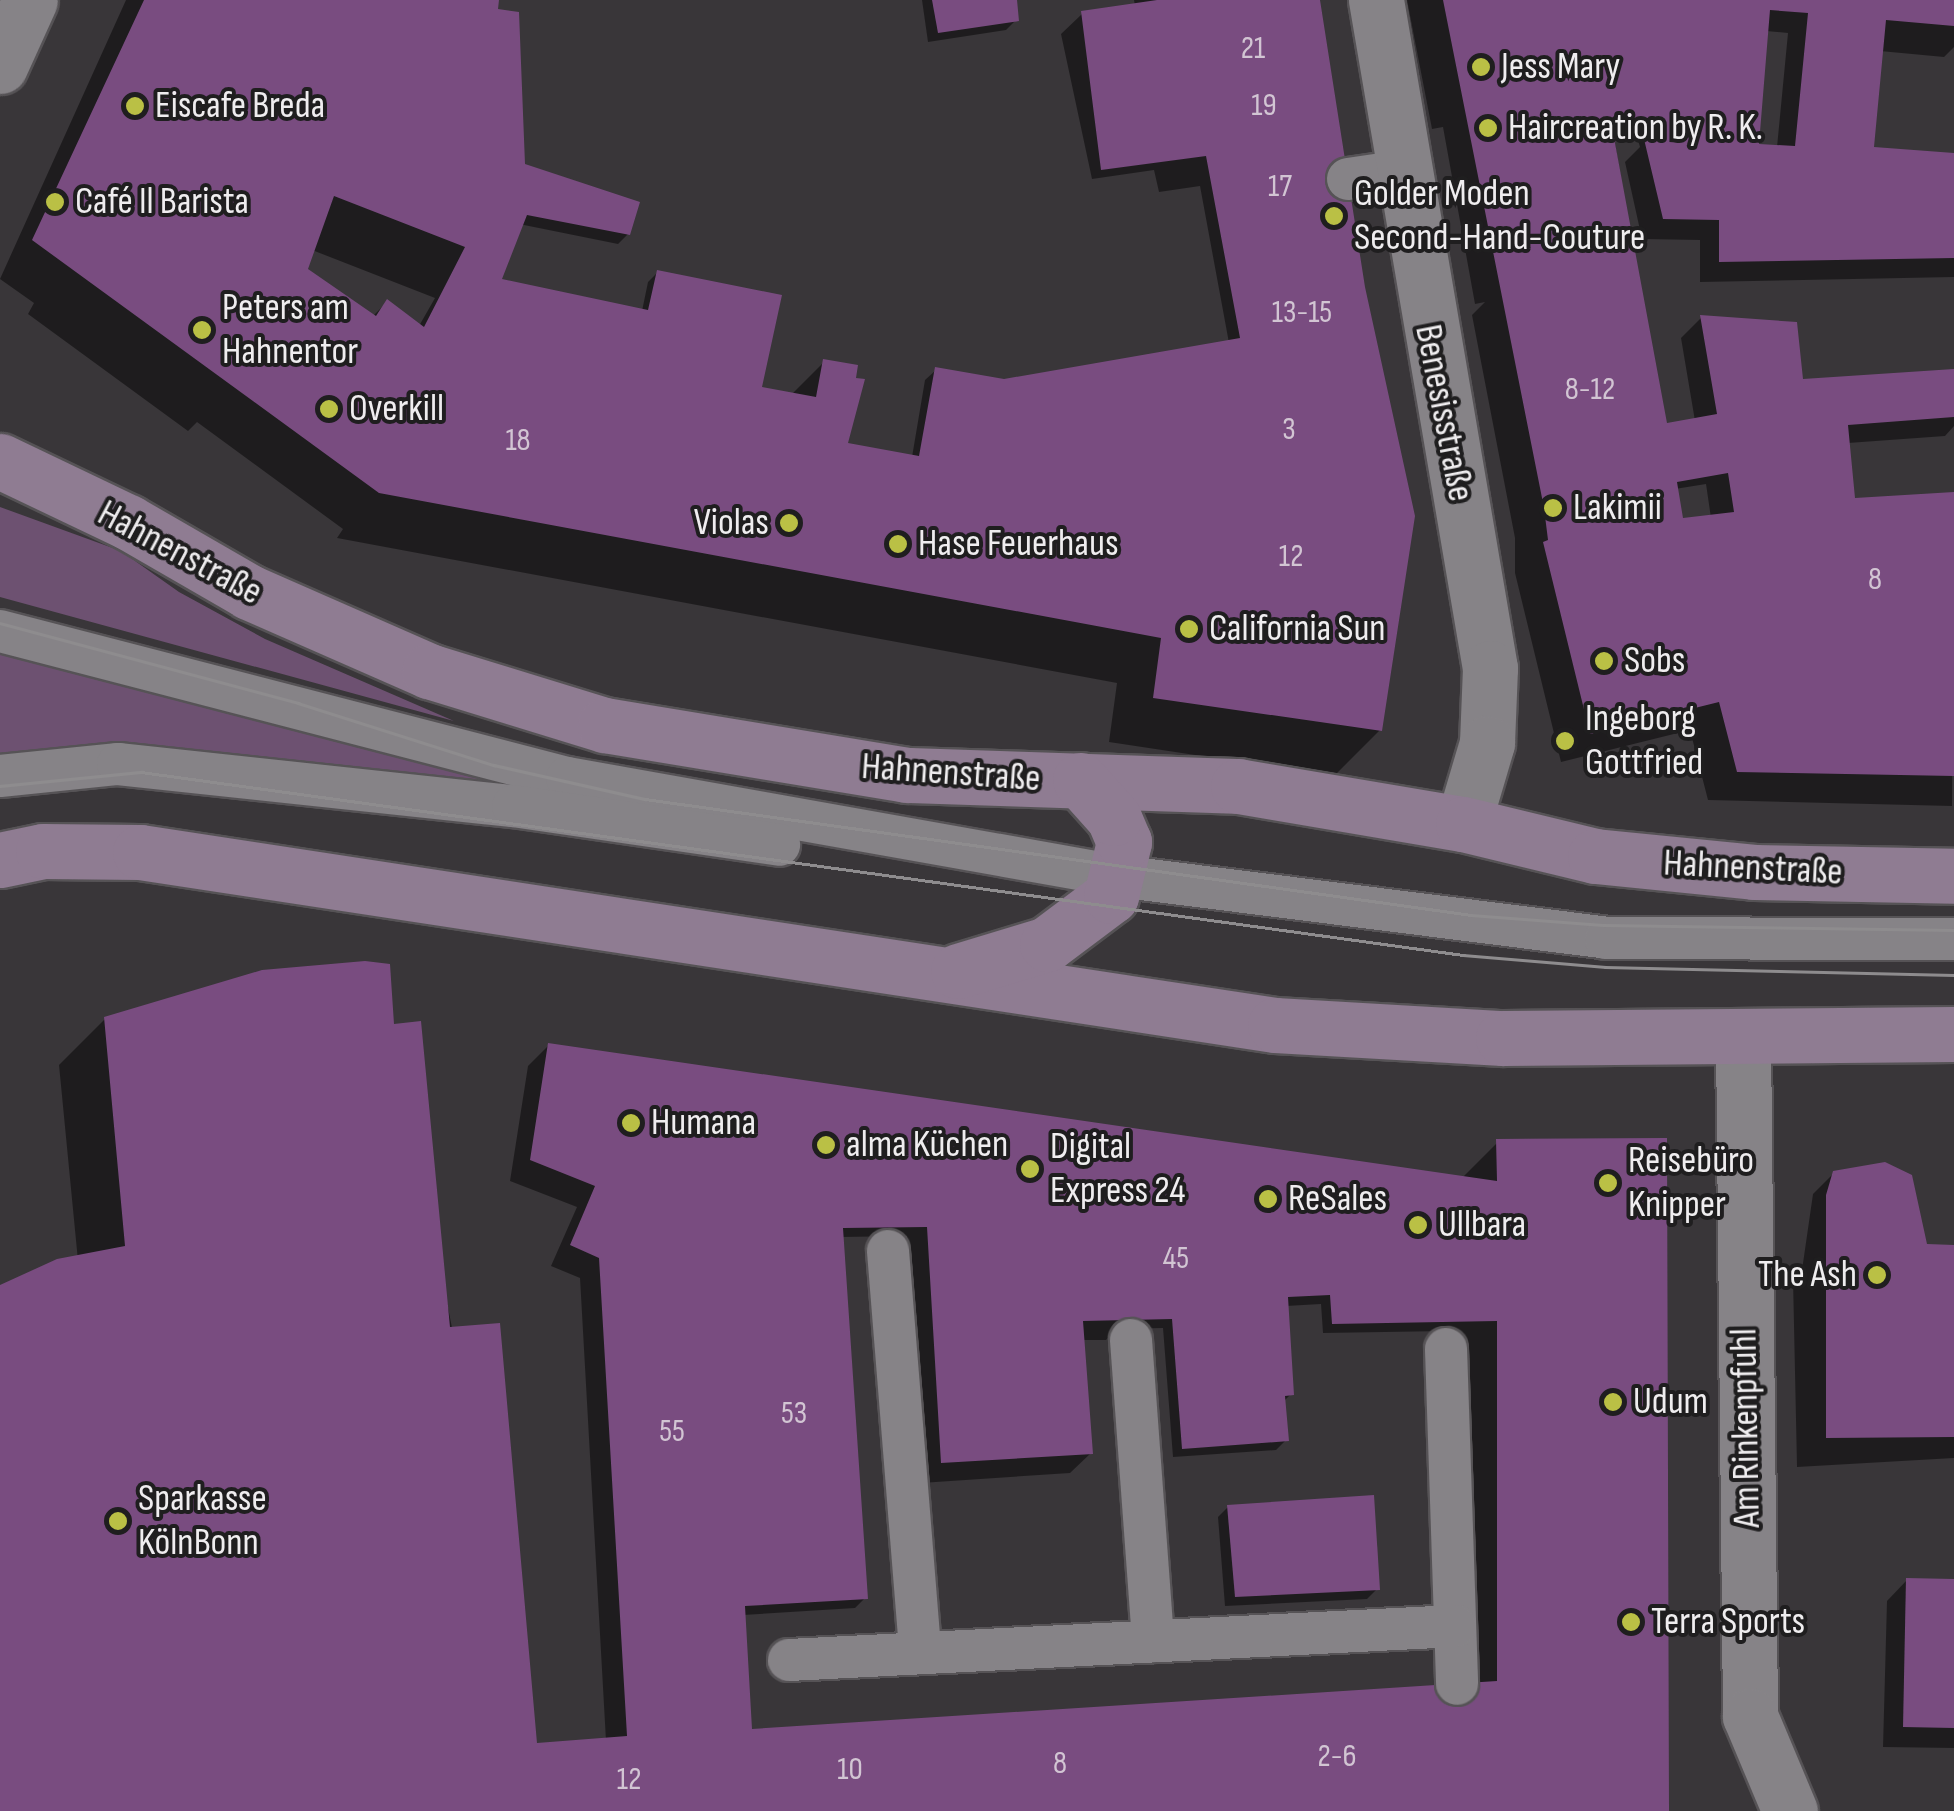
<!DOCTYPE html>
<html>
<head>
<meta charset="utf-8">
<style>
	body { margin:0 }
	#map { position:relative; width:1954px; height:1811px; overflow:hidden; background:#393639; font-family:"Sofia Sans Condensed",sans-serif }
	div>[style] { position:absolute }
	.green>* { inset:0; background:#6d5171 }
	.shadow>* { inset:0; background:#0007 }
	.building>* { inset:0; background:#794c80 }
	.roads { filter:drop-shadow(2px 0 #565356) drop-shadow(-2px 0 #565356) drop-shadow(0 2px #565356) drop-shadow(0 -2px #565356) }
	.service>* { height:42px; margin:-21px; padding:0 21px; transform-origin:21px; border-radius:21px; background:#868387 }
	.minor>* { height:55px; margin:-27.5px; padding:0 27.5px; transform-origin:27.5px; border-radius:27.5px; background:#868387 }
	.secondary>* { height:55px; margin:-27.5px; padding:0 27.5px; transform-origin:27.5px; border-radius:27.5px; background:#8f7c92 }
	.tram>* { height:2.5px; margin:-1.25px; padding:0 1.25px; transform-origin:1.25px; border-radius:1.25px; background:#8e8c8e }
	.dots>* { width:28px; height:28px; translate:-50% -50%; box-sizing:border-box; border:5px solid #1f1e1f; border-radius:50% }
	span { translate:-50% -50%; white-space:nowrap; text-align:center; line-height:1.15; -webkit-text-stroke:8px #1f1e1f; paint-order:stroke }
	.number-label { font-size:32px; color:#d2c5d3 }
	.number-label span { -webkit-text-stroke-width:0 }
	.poi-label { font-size:38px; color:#efedef }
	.left { translate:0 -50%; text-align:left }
	.right { translate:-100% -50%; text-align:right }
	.street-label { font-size:38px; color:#efedef }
</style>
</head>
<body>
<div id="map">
	<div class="green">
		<i style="clip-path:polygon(0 507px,121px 551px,179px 592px,265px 639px,454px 721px,0 597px)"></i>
		<i style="clip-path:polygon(0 644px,527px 790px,85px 750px,0 754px)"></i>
	</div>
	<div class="shadow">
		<i style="clip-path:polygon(evenodd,126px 0,496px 0,522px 166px,628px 234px,618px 244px,519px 224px,491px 293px,642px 311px,648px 282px,658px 272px,758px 395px,791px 395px,824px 362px,844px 445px,912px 457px,925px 380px,936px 370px,1004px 381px,1229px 343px,1200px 186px,1159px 192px,1154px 170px,1092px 179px,1061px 34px,1082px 14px,1135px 6px,1134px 0,1317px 0,1380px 730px,1334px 776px,1109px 742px,1117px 683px,337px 538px,343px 529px,197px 422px,188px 431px,28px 314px,34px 303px,0 279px,126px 0,312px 250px,435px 298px,419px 326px,387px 302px,372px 317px,305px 270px,312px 250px)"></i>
		<i style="clip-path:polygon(922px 0,1014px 0,1016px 20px,1006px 30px,928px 42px)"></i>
		<i style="clip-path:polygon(evenodd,1407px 0,1954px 0,1954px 47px,1944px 57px,1880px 51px,1871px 149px,1954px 155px,1954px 277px,1700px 282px,1700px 240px,1642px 239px,1625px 162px,1640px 147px,1637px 137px,1614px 138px,1664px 429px,1695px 421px,1681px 338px,1701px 318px,1801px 382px,1954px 372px,1954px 426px,1945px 436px,1848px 443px,1844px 506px,1954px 495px,1952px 806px,1708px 800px,1690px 730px,1561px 762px,1515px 573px,1515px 538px,1472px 315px,1485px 302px,1475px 304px,1443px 127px,1432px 129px,1407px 0,1766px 31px,1788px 33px,1777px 147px,1756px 146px,1766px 31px,1407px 0,1706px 484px,1711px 518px,1681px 521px,1675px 489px,1706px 484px)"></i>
		<i style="clip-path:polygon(evenodd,105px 1019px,392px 1026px,535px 1745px,606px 1741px,580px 1278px,551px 1266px,577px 1207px,510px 1181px,528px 1066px,549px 1045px,1461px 1179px,1498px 1142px,1667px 1811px,0 1811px,0 1291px,78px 1261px,59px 1065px,105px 1019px,907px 1236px,921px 1483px,1070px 1473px,1091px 1453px,1082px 1340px,1106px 1340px,1116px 1329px,1163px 1328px,1173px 1457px,1276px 1450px,1286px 1440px,1283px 1402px,1291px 1394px,1286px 1306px,1321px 1304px,1323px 1333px,1447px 1331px,1448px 1686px,750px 1731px,743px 1615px,855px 1608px,865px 1598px,841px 1237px,907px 1236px)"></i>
		<i style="clip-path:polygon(1834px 1173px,1920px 1247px,1954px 1247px,1954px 1458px,1797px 1467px,1793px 1279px,1802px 1270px,1813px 1194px)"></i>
		<i style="clip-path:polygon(1228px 1507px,1377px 1589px,1367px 1599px,1225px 1606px,1218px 1517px)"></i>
		<i style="clip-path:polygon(1907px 1580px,1954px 1581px,1954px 1748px,1883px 1747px,1887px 1601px)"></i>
	</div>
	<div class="building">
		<i style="clip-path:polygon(evenodd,144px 0,499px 0,498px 9px,519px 12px,525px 164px,640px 202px,630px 235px,527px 215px,502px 279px,648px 310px,657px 270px,782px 295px,762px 387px,816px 397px,823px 359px,858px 365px,856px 378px,865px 379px,848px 443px,919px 456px,935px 367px,1004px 379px,1240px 338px,1206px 156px,1101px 170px,1081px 11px,1157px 0,1320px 0,1365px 287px,1415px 516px,1382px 731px,1153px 698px,1161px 638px,379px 493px,32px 240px,144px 0,334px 196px,465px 247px,424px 327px,387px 299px,376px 316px,308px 269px,334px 196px)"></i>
		<i style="clip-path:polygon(932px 0,1017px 0,1019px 21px,938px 33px)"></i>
		<i style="clip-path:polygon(evenodd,1443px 0,1954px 0,1954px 26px,1886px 20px,1874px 147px,1954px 153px,1954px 258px,1719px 262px,1719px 220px,1663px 219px,1644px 139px,1661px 137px,1657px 118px,1621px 118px,1615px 143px,1667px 423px,1717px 414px,1700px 315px,1797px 322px,1803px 379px,1954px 369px,1954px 417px,1848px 425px,1855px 498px,1954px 492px,1954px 776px,1737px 772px,1719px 702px,1590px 734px,1543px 542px,1548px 540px,1544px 508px,1443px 0,1770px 10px,1808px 13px,1795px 146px,1759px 144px,1770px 10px,1443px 0,1728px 473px,1734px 512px,1683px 518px,1677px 482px,1728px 473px)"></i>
		<i style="clip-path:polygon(evenodd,365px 961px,390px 964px,394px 1024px,421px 1021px,450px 1327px,500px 1323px,537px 1743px,627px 1736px,599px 1258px,570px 1245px,595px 1186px,530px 1160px,548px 1043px,1497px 1181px,1496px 1139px,1667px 1138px,1669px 1811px,0 1811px,0 1285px,57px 1259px,125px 1246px,104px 1017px,262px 970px,365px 961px,927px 1227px,941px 1463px,1093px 1454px,1083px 1321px,1172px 1319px,1182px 1449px,1289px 1441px,1285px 1396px,1294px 1395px,1288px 1297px,1330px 1295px,1332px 1324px,1497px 1321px,1497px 1681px,752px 1729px,745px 1606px,868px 1599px,843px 1228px,927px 1227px)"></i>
		<i style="clip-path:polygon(1885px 1162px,1912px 1175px,1927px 1244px,1954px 1245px,1954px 1437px,1826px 1438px,1826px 1195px,1833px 1171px)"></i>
		<i style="clip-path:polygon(1374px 1495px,1380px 1590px,1235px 1597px,1227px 1505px)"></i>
		<i style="clip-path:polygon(1906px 1578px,1954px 1579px,1954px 1728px,1903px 1727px)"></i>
	</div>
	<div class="roads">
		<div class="service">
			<i style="left:1348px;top:179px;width:55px;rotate:-8.4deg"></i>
			<i style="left:0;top:631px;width:586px;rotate:14.53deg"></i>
			<i style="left:567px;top:778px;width:560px;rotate:10.09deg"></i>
			<i style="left:1118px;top:876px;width:492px;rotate:7.2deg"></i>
			<i style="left:1606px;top:938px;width:348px;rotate:0.2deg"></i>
			<i style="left:0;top:776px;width:119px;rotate:-5.8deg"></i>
			<i style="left:118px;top:764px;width:397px;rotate:6.1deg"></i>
			<i style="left:513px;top:806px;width:269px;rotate:8.3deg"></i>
			<i style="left:888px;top:1251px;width:403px;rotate:85.4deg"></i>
			<i style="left:1131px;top:1340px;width:302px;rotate:85.8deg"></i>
			<i style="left:1446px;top:1349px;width:335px;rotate:88.1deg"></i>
			<i style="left:789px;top:1660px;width:667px;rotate:-2.92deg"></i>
		</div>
		<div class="minor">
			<i style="left:1376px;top:0;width:678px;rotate:80.32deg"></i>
			<i style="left:1490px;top:668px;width:75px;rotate:92.3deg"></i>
			<i style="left:1487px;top:743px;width:84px;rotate:106.5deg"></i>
			<i style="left:0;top:66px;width:72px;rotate:-65.6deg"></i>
			<i style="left:1743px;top:1036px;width:680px;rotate:89.41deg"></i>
			<i style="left:1750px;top:1716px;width:103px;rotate:67.2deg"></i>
		</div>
		<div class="secondary">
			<i style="left:0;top:461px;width:142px;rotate:25.5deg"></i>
			<i style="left:128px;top:522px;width:140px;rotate:30deg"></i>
			<i style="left:249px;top:592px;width:197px;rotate:23.7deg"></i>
			<i style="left:429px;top:671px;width:184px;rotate:17.1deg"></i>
			<i style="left:605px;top:725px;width:306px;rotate:9.4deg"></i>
			<i style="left:907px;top:775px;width:331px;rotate:1.9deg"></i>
			<i style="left:1238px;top:786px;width:228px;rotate:9.6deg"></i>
			<i style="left:1463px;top:824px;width:136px;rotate:13.6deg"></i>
			<i style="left:1595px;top:856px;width:160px;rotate:5.7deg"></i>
			<i style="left:1754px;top:872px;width:200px;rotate:1.1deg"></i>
			<i style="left:0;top:860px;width:44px;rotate:-11.8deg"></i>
			<i style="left:43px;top:851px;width:97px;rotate:0.6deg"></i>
			<i style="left:140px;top:852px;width:1148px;rotate:8.67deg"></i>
			<i style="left:1275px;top:1025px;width:228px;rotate:3.3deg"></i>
			<i style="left:1503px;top:1038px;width:451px;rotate:-0.5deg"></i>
			<i style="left:958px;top:971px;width:93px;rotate:-16.9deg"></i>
			<i style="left:1047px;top:944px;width:80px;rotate:-36.9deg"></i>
			<i style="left:1111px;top:896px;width:56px;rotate:-76.5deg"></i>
			<i style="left:1124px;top:842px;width:26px;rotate:-113deg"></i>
			<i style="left:1114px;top:818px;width:51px;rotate:-131.8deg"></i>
		</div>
	</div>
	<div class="tram">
		<i style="left:0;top:623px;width:309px;rotate:15deg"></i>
		<i style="left:298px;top:703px;width:206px;rotate:17.6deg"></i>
		<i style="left:494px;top:765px;width:155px;rotate:12.7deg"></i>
		<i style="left:645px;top:799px;width:834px;rotate:7.99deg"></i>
		<i style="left:1471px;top:915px;width:132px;rotate:4.3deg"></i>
		<i style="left:1603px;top:925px;width:351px;rotate:0.8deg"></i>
		<i style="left:0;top:786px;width:142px;rotate:-5.7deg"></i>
		<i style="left:141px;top:772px;width:1335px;rotate:7.88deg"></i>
		<i style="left:1463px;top:955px;width:143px;rotate:4.8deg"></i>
		<i style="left:1605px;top:967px;width:349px;rotate:1.3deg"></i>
	</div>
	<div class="dots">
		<i style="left:1481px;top:67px;background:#bac045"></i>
		<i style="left:135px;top:106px;background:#bac045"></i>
		<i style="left:1488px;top:128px;background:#bac045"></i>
		<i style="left:55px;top:202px;background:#bac045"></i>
		<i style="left:1334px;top:216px;background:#bac045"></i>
		<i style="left:202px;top:330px;background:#bac045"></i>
		<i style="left:329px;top:409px;background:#bac045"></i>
		<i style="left:1553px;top:508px;background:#bac045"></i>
		<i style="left:789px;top:523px;background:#bac045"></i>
		<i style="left:898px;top:544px;background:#bac045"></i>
		<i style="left:1189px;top:629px;background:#bac045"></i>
		<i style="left:1604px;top:661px;background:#bac045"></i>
		<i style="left:1565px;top:741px;background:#bac045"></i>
		<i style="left:631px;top:1123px;background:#bac045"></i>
		<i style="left:826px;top:1145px;background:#bac045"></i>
		<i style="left:1030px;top:1169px;background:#bac045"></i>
		<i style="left:1608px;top:1183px;background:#bac045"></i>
		<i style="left:1268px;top:1199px;background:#bac045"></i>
		<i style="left:1418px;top:1225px;background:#bac045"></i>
		<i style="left:1877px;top:1275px;background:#bac045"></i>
		<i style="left:1613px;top:1402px;background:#bac045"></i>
		<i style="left:118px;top:1521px;background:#bac045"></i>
		<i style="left:1631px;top:1622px;background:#bac045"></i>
	</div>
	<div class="number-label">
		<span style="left:1253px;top:49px">21</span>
		<span style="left:1264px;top:106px">19</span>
		<span style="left:1280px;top:187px">17</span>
		<span style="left:1302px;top:313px">13-15</span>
		<span style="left:1590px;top:390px">8-12</span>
		<span style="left:1289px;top:430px">3</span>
		<span style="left:518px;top:441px">18</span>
		<span style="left:1291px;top:557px">12</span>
		<span style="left:1875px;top:580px">8</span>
		<span style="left:1176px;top:1259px">45</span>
		<span style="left:794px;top:1414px">53</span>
		<span style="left:672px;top:1432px">55</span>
		<span style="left:1337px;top:1757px">2-6</span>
		<span style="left:1060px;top:1764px">8</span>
		<span style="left:850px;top:1770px">10</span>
		<span style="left:629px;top:1780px">12</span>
	</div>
	<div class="poi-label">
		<span class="left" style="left:1501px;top:67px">Jess Mary</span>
		<span class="left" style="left:155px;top:106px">Eiscafe Breda</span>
		<span class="left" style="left:1508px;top:128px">Haircreation by R. K.</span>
		<span class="left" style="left:1354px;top:216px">Golder Moden<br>Second-Hand-Couture</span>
		<span class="left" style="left:75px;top:202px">Café Il Barista</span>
		<span class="left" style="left:222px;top:330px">Peters am<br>Hahnentor</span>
		<span class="left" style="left:349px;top:409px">Overkill</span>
		<span class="left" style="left:1573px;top:508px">Lakimii</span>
		<span class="right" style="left:769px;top:523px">Violas</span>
		<span class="left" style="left:918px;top:544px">Hase Feuerhaus</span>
		<span class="left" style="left:1209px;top:629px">California Sun</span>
		<span class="left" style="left:1624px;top:661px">Sobs</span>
		<span class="left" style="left:1585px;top:741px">Ingeborg<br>Gottfried</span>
		<span class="left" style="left:651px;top:1123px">Humana</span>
		<span class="left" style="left:846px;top:1145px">alma Küchen</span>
		<span class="left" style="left:1050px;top:1169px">Digital<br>Express 24</span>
		<span class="left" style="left:1628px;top:1183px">Reisebüro<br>Knipper</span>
		<span class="left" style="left:1288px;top:1199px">ReSales</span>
		<span class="left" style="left:1438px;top:1225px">Ullbara</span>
		<span class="right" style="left:1857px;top:1275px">The Ash</span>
		<span class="left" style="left:1633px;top:1402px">Udum</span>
		<span class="left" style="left:138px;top:1521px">Sparkasse<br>KölnBonn</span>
		<span class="left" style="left:1651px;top:1622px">Terra Sports</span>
	</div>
	<div class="street-label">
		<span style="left:1444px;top:413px;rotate:79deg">Benesisstraße</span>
		<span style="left:180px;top:553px;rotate:28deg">Hahnenstraße</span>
		<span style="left:951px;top:773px;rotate:4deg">Hahnenstraße</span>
		<span style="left:1753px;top:868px;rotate:3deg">Hahnenstraße</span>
		<span style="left:1746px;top:1428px;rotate:-91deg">Am Rinkenpfuhl</span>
	</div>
</div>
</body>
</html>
